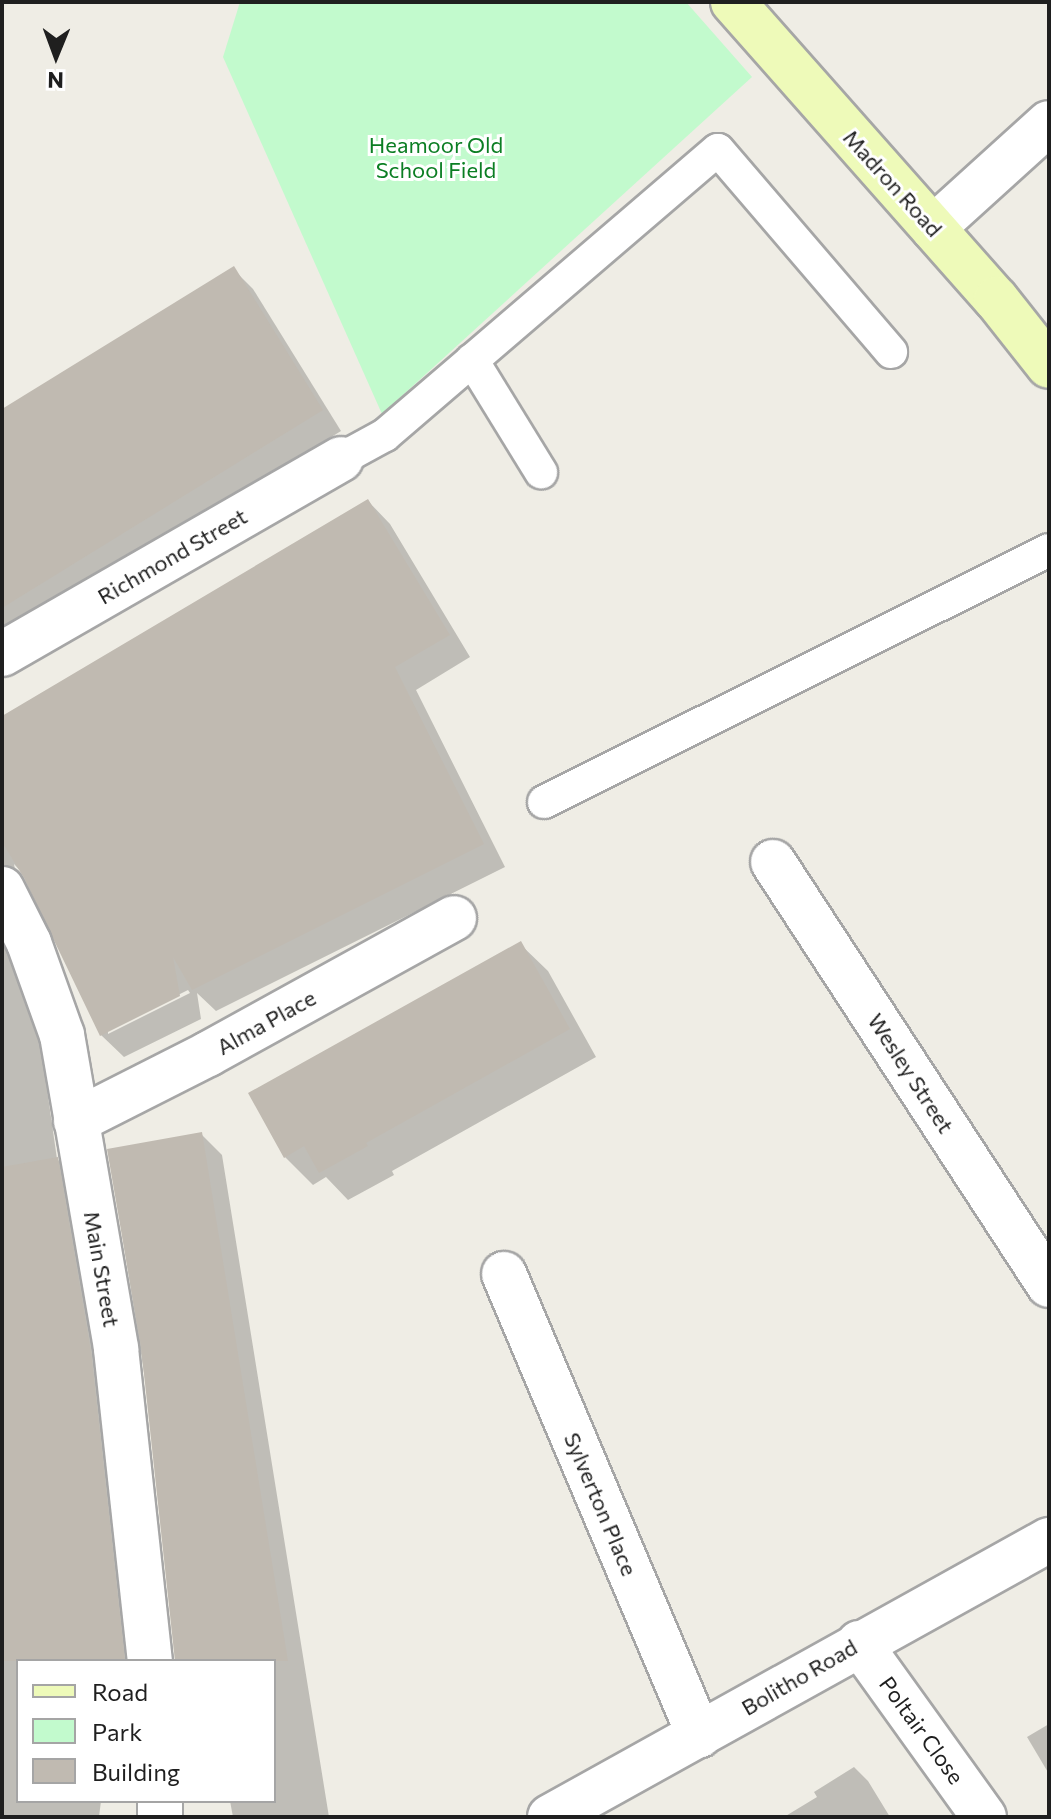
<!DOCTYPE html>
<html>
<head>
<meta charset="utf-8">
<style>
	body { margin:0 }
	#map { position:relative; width:1051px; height:1819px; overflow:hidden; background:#efede5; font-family:Commissioner,sans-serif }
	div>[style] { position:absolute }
	.park>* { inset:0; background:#c2facd }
	.shadow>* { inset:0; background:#0003 }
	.building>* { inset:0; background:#c0bab1 }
	.roads { filter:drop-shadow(2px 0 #a6a6a6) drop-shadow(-2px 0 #a6a6a6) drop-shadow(0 2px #a6a6a6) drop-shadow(0 -2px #a6a6a6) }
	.lane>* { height:32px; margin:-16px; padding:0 16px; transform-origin:16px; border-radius:16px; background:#fff }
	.street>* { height:44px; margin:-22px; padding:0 22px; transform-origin:22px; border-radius:22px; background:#fff }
	.secondary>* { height:44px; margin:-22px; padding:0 22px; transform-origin:22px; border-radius:22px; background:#eefab9 }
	span { translate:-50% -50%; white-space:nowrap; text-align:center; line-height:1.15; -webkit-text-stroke:6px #fff; paint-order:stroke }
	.park-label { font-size:22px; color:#0b7e23 }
	.street-label { font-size:22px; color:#1f1f1f }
	.frame { position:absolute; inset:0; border:4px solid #1f1f1f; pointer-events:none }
	.legend { position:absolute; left:16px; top:1659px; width:260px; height:144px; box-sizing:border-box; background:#fff; border:2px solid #a5a5a5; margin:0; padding:10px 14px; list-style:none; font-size:24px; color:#1f1f1f }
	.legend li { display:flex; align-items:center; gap:16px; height:40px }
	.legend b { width:40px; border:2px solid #a5a5a5 }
	.north { position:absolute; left:16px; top:16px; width:80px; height:80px; -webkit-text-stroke:6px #fff; paint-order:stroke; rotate:181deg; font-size:22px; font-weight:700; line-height:32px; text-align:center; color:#1f1f1f }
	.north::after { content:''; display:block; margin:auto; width:28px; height:36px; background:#1f1f1f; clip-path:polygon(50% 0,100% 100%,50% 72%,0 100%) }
</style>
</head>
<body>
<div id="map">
	<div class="park">
		<i style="clip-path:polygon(240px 2px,686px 2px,752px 77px,382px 414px,223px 57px)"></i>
	</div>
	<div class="shadow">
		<i style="clip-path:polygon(233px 269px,253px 289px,341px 431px,2px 640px,2px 411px)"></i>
		<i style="clip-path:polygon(evenodd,368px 501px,390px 524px,470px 657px,416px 690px,505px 867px,216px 1011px,197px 993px,201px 1019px,124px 1057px,101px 1035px,26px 877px,14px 864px,18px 888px,2px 901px,2px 719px,368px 501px,188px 990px,190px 993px,108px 1034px,108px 1030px,188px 990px)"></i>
		<i style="clip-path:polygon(2px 920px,33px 991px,57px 1159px,79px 1182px,144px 1661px,18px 1661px,18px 1801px,101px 1801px,99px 1817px,2px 1817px)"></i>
		<i style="clip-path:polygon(520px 944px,548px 971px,596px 1057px,392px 1171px,394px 1175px,348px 1200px,326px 1177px,313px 1185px,285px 1157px)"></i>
		<i style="clip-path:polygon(201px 1134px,222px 1155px,329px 1817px,233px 1817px,230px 1801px,274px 1801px,274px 1661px,207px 1661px,148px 1398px,109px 1150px)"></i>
		<i style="clip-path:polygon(1049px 1724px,1049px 1774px,1027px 1737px)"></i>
		<i style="clip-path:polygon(854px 1767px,868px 1781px,890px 1817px,784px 1817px,817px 1797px,814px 1792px)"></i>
	</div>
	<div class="building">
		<i style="clip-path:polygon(234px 266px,323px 410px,2px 608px,2px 409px)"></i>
		<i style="clip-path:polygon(368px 499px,450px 635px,395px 667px,484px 844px,192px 990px,173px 957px,180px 996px,100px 1036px,24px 878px,2px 842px,2px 716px)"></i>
		<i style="clip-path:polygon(521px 941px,570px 1029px,366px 1143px,368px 1146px,319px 1173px,304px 1146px,284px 1158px,248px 1093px)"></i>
		<i style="clip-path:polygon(202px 1132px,288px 1661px,175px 1661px,141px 1346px,107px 1149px)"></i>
		<i style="clip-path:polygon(58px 1157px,91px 1352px,125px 1661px,2px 1661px,2px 1167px)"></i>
	</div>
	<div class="roads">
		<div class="lane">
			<i style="left:472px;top:360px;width:132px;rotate:58.4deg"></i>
			<i style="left:341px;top:459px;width:50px;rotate:-28.6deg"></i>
			<i style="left:385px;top:435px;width:438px;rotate:-40.6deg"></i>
			<i style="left:718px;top:150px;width:266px;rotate:49.4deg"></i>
			<i style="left:544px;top:802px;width:564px;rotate:-26.52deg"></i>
		</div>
		<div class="street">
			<i style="left:933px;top:228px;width:156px;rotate:-42.2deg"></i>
			<i style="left:2px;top:654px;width:391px;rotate:-29.9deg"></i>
			<i style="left:773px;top:862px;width:505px;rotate:56.88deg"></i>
			<i style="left:2px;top:889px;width:60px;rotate:63.4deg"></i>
			<i style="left:29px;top:943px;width:98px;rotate:70.3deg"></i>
			<i style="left:62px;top:1035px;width:319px;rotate:80.2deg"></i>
			<i style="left:116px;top:1349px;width:314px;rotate:83.8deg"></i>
			<i style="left:76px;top:1121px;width:148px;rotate:-26.9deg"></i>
			<i style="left:208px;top:1054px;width:281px;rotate:-28.9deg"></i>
			<i style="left:504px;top:1274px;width:501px;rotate:67.07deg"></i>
			<i style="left:859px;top:1643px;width:214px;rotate:54.3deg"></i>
			<i style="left:160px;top:1801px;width:16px;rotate:90deg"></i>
			<i style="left:550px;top:1817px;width:571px;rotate:-29.04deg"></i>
		</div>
		<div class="secondary">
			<i style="left:733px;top:2px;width:397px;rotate:48.5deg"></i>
			<i style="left:996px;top:299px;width:85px;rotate:51.7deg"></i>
		</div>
	</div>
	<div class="park-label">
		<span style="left:436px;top:157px">Heamoor Old<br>School Field</span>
	</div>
	<div class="street-label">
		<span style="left:893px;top:183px;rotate:48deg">Madron Road</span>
		<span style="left:172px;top:556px;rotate:-30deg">Richmond Street</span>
		<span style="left:266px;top:1022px;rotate:-29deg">Alma Place</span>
		<span style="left:911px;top:1073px;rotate:57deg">Wesley Street</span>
		<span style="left:102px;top:1269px;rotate:80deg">Main Street</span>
		<span style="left:601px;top:1504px;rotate:67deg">Sylverton Place</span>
		<span style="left:799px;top:1677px;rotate:-30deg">Bolitho Road</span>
		<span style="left:922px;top:1730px;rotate:54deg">Poltair Close</span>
	</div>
	<div class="frame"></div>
	<ul class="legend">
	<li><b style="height:10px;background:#eefab9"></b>Road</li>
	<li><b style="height:22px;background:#c2facd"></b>Park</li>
	<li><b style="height:22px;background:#c0bab1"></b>Building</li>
	</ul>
	<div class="north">N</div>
</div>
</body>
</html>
